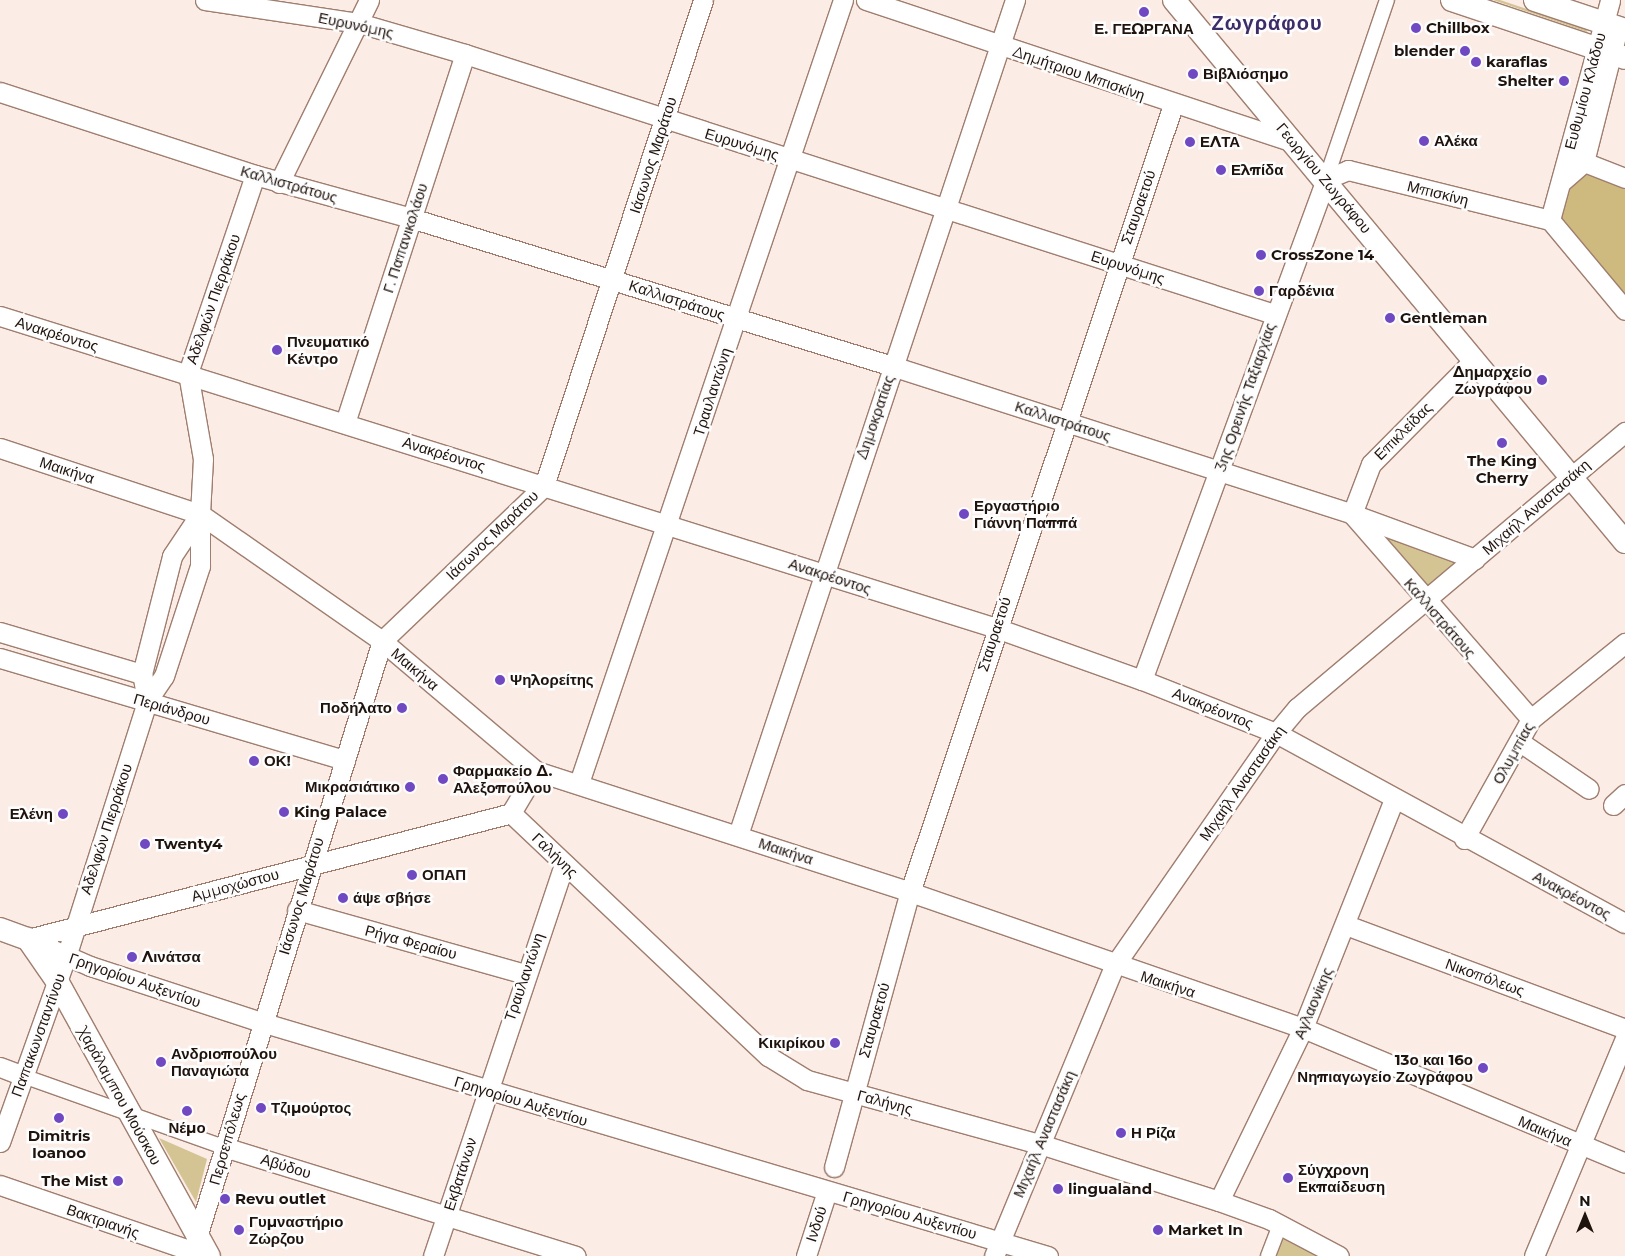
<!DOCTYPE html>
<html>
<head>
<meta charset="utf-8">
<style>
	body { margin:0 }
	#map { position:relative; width:1625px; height:1256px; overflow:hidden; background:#fbece6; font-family:Montserrat,sans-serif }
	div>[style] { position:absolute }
	.green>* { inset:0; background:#d5c493 }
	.forest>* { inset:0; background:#ceb97e }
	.roads { filter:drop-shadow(1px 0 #9f7e6f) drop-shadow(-1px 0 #9f7e6f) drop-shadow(0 1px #9f7e6f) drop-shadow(0 -1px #9f7e6f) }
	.pedestrian>* { height:14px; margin:-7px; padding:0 7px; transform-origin:7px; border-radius:7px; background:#fff }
	.minor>* { height:19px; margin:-9.5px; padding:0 9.5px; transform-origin:9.5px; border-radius:9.5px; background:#fff }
	.tertiary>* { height:22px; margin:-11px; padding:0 11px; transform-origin:11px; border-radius:11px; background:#fff }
	.dots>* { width:14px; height:14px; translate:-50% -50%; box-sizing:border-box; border:2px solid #fdfdfd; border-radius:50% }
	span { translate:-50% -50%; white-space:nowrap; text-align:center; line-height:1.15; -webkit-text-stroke:5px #fdfdfd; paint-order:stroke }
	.street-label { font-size:15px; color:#1f130d }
	.poi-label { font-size:15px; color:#1f130d; font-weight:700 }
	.left { translate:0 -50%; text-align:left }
	.right { translate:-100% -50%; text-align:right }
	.district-label { font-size:20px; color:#3d2c67; font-weight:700; letter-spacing:1px }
	.north { position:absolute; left:1560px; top:1191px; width:50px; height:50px; -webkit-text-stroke:4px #fdfdfd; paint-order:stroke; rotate:0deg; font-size:14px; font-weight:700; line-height:20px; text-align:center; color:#1f130d }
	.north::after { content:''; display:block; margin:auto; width:18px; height:22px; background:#1f130d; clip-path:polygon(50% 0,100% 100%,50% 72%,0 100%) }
</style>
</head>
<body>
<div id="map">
	<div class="green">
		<i style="clip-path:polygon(1493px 0,1500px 0,1587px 29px,1587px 32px)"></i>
		<i style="clip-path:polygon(1369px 526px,1465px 561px,1425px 592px)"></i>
		<i style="clip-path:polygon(159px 1138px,207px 1159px,196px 1202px)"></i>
		<i style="clip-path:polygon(1280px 1235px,1318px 1256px,1271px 1256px)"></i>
	</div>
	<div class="forest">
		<i style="clip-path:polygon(1588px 172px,1625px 188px,1625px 300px,1560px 220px,1569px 186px)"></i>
	</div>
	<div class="roads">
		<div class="pedestrian">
			<i style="left:1326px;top:179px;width:189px;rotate:-71.2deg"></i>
			<i style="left:23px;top:1076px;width:213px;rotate:19.5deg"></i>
			<i style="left:1268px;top:1256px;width:33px;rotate:-69deg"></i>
		</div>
		<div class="minor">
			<i style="left:205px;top:0;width:156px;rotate:8.5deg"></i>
			<i style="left:359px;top:23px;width:110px;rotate:16.3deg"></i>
			<i style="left:465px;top:54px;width:850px;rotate:17.82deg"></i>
			<i style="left:866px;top:0;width:451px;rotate:18.4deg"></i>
			<i style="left:0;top:92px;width:268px;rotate:18deg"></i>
			<i style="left:255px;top:175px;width:162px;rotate:15.4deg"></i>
			<i style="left:411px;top:218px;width:503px;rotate:17.1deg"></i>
			<i style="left:892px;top:366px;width:483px;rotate:17.8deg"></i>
			<i style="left:1352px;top:514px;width:131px;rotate:20.1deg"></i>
			<i style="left:1584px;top:162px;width:44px;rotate:21.3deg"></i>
			<i style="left:1561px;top:182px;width:30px;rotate:-41deg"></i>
			<i style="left:1584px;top:162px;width:138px;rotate:-75.8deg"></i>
			<i style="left:279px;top:183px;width:204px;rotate:-63.8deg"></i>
			<i style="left:1550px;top:220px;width:228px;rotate:-74.7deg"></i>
			<i style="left:1550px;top:220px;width:117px;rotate:50.2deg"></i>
			<i style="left:0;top:316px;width:1044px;rotate:17.39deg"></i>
			<i style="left:996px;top:628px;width:155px;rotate:19.6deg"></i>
			<i style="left:1142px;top:680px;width:144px;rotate:21.6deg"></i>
			<i style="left:1276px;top:733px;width:397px;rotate:28.6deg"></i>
			<i style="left:1474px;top:360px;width:146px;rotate:134.7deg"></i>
			<i style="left:1371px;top:464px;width:53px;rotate:110.8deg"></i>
			<i style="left:1352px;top:514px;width:272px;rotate:48.9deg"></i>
			<i style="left:345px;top:423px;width:388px;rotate:-72deg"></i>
			<i style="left:0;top:448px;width:211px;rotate:18.3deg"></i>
			<i style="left:200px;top:514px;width:222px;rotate:34.9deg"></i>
			<i style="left:382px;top:641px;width:202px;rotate:40.2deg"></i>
			<i style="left:536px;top:771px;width:393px;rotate:17.9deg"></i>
			<i style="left:910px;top:892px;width:416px;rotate:19.1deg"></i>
			<i style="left:1303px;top:1028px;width:349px;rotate:22.7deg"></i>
			<i style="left:0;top:632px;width:148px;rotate:16.5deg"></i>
			<i style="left:0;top:658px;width:360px;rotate:16.5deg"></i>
			<i style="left:1142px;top:680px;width:534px;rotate:-69.83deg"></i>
			<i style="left:1326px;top:179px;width:24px;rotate:-22deg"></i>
			<i style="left:1348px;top:170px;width:208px;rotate:13.9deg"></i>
			<i style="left:147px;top:701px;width:27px;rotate:-100deg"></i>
			<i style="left:142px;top:674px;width:122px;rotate:-75.7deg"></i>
			<i style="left:172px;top:556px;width:50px;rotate:-56.3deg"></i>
			<i style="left:200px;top:514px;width:55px;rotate:-86.9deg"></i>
			<i style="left:203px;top:459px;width:87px;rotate:-99.9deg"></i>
			<i style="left:188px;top:373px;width:209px;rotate:-71.3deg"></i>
			<i style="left:1520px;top:742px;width:83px;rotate:34.3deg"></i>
			<i style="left:579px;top:783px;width:826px;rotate:-71.37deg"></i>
			<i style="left:1613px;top:805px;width:16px;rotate:-43deg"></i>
			<i style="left:511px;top:813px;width:354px;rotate:43.4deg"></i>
			<i style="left:768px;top:1056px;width:46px;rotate:31.6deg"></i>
			<i style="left:807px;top:1080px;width:242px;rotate:15.4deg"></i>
			<i style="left:1040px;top:1144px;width:188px;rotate:17.7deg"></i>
			<i style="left:1219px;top:1201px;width:53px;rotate:19.8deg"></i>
			<i style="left:1269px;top:1219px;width:79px;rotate:27.9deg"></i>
			<i style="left:738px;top:835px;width:880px;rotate:-71.65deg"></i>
			<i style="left:1464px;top:839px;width:137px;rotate:-60.8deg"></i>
			<i style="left:1531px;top:719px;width:121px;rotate:-39deg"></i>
			<i style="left:297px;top:910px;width:237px;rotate:15.7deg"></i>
			<i style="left:1346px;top:925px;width:298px;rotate:20.4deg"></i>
			<i style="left:28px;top:939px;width:68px;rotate:23.5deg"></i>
			<i style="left:90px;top:966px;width:180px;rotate:18.1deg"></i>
			<i style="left:261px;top:1022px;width:821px;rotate:16.56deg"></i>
			<i style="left:28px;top:939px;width:499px;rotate:-14.6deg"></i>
			<i style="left:511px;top:813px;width:49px;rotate:-59.2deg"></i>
			<i style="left:0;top:1067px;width:25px;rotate:21deg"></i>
			<i style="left:0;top:1142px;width:196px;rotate:-70.4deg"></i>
			<i style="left:66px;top:957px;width:269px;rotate:-72.4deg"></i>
			<i style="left:147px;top:701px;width:30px;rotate:-56deg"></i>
			<i style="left:164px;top:676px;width:116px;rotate:-71.9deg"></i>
			<i style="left:200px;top:566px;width:52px;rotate:-90deg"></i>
			<i style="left:224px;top:1147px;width:368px;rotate:17.2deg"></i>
			<i style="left:834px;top:1167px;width:285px;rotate:-74.6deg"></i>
			<i style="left:910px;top:892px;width:830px;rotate:-71.52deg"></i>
			<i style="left:0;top:1185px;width:215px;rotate:19deg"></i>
			<i style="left:1219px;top:1201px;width:192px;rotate:-64.1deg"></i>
			<i style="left:1303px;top:1028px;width:246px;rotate:-68.3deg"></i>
			<i style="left:191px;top:1256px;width:644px;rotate:-72.75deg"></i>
			<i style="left:382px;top:641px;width:224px;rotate:-43.7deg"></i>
			<i style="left:544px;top:486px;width:511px;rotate:-71.88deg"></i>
			<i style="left:433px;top:1256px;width:413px;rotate:-71.5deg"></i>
			<i style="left:806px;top:1256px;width:68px;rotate:-72.1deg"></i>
			<i style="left:994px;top:1256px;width:314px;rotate:-67.5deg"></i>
			<i style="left:1114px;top:966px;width:284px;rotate:-55.2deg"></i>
			<i style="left:1276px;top:733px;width:33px;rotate:-50deg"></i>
			<i style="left:1297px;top:708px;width:429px;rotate:-40.1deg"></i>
			<i style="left:1534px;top:1256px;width:236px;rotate:-67.3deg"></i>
		</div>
		<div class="tertiary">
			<i style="left:1174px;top:0;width:705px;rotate:50.24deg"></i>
			<i style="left:1452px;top:0;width:182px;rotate:18.5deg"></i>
			<i style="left:1535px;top:0;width:95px;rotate:18.4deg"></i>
			<i style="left:0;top:929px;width:30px;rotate:20deg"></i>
			<i style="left:28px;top:939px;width:51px;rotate:55.4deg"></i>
			<i style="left:57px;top:981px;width:314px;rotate:61.1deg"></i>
		</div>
	</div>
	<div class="dots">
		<i style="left:1144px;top:12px;background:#7049c2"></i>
		<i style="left:1416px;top:28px;background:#7049c2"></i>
		<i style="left:1465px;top:51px;background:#7049c2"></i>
		<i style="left:1476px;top:62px;background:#7049c2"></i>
		<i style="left:1193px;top:74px;background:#7049c2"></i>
		<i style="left:1564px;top:81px;background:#7049c2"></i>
		<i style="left:1424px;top:141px;background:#7049c2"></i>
		<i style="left:1190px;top:142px;background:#7049c2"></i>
		<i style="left:1221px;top:170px;background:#7049c2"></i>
		<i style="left:1261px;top:255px;background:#7049c2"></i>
		<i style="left:1259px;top:291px;background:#7049c2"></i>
		<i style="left:1390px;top:318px;background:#7049c2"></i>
		<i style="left:277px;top:350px;background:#7049c2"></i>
		<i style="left:1542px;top:380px;background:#7049c2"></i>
		<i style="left:1502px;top:443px;background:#7049c2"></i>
		<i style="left:964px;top:514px;background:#7049c2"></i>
		<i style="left:500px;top:680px;background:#7049c2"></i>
		<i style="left:402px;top:708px;background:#7049c2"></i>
		<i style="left:254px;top:761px;background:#7049c2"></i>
		<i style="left:443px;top:779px;background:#7049c2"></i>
		<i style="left:410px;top:787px;background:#7049c2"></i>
		<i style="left:284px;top:812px;background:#7049c2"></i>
		<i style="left:63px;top:814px;background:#7049c2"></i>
		<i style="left:145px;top:844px;background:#7049c2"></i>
		<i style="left:412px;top:875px;background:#7049c2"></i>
		<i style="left:343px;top:898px;background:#7049c2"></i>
		<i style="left:132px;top:957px;background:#7049c2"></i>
		<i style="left:835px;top:1043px;background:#7049c2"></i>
		<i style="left:161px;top:1062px;background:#7049c2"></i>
		<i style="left:1483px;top:1068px;background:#7049c2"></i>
		<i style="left:261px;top:1108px;background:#7049c2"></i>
		<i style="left:187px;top:1111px;background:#7049c2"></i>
		<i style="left:59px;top:1118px;background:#7049c2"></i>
		<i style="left:1121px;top:1133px;background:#7049c2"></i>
		<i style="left:1288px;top:1178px;background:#7049c2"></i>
		<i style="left:118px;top:1181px;background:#7049c2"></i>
		<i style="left:1058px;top:1189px;background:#7049c2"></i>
		<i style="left:225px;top:1199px;background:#7049c2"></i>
		<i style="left:239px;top:1230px;background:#7049c2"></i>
		<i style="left:1158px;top:1230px;background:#7049c2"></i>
	</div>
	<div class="street-label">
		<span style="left:356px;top:25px;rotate:12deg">Ευρυνόμης</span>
		<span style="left:1079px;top:73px;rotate:19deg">Δημήτριου Μπισκίνη</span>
		<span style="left:1585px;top:91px;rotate:-75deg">Ευθυμίου Κλάδου</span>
		<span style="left:742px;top:144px;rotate:17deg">Ευρυνόμης</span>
		<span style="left:653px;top:155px;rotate:-72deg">Ιάσωνος Μαράτου</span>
		<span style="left:1324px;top:178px;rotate:50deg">Γεωργίου Ζωγράφου</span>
		<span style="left:289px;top:184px;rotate:16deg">Καλλιστράτους</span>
		<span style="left:1438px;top:193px;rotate:14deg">Μπισκίνη</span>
		<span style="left:1138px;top:207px;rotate:-71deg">Σταυραετού</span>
		<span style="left:405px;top:238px;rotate:-72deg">Γ. Παπανικολάου</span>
		<span style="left:1128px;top:267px;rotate:18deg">Ευρυνόμης</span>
		<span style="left:213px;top:299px;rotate:-71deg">Αδελφών Πιερράκου</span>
		<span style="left:677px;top:300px;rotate:18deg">Καλλιστράτους</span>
		<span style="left:57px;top:334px;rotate:17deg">Ανακρέοντος</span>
		<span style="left:712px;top:392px;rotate:-72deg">Τραυλαντώνη</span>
		<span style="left:1245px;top:397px;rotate:-71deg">3ης Ορεινής Ταξιαρχίας</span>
		<span style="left:875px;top:417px;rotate:-71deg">Δημοκρατίας</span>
		<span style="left:1063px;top:421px;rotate:18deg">Καλλιστράτους</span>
		<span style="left:1403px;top:431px;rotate:-45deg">Επικλείδας</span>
		<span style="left:444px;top:454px;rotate:17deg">Ανακρέοντος</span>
		<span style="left:67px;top:470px;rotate:18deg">Μαικήνα</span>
		<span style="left:1536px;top:507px;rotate:-41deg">Μιχαήλ Αναστασάκη</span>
		<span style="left:492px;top:535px;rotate:-44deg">Ιάσωνος Μαράτου</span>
		<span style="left:830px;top:576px;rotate:18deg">Ανακρέοντος</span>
		<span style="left:1440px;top:618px;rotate:49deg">Καλλιστράτους</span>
		<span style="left:994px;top:634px;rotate:-72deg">Σταυραετού</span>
		<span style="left:415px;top:669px;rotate:40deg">Μαικήνα</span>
		<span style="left:1213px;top:708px;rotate:22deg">Ανακρέοντος</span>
		<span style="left:172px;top:709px;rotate:16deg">Περιάνδρου</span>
		<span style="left:1513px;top:753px;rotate:-61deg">Ολυμπίας</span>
		<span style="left:1242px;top:783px;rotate:-55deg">Μιχαήλ Αναστασάκη</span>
		<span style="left:106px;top:829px;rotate:-72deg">Αδελφών Πιερράκου</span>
		<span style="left:786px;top:851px;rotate:18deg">Μαικήνα</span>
		<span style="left:555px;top:855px;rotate:44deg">Γαλήνης</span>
		<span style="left:235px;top:885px;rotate:-15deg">Αμμοχώστου</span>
		<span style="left:1572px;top:895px;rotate:28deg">Ανακρέοντος</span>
		<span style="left:301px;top:896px;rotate:-73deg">Ιάσωνος Μαράτου</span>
		<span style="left:411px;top:942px;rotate:15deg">Ρήγα Φεραίου</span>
		<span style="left:524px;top:977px;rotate:-71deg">Τραυλαντώνη</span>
		<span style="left:1485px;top:977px;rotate:20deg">Νικοπόλεως</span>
		<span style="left:135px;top:980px;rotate:19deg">Γρηγορίου Αυξεντίου</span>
		<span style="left:1168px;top:984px;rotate:18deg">Μαικήνα</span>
		<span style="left:1313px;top:1003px;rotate:-67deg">Αγλαονίκης</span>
		<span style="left:874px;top:1020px;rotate:-74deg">Σταυραετού</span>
		<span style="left:38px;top:1035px;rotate:-70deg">Παπακωνσταντίνου</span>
		<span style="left:120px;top:1096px;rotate:61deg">Χαράλαμπου Μούσκου</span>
		<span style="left:521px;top:1101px;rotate:17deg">Γρηγορίου Αυξεντίου</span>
		<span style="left:885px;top:1102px;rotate:15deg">Γαλήνης</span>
		<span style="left:1545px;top:1131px;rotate:23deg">Μαικήνα</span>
		<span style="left:1044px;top:1134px;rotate:-67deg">Μιχαήλ Αναστασάκη</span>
		<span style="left:227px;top:1139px;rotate:-74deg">Περσεπόλεως</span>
		<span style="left:286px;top:1166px;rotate:17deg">Αβύδου</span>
		<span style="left:460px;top:1174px;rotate:-72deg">Εκβατάνων</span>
		<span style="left:910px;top:1215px;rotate:16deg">Γρηγορίου Αυξεντίου</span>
		<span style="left:103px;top:1221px;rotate:19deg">Βακτριανής</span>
		<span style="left:816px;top:1224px;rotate:-72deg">Ινδού</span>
	</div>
	<div class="poi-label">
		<span class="left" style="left:1426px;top:28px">Chillbox</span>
		<span style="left:1144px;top:29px">Ε. ΓΕΩΡΓΑΝΑ</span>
		<span class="right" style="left:1455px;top:51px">blender</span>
		<span class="left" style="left:1486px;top:62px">karaflas</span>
		<span class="left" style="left:1203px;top:74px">Βιβλιόσημο</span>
		<span class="right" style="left:1554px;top:81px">Shelter</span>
		<span class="left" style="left:1434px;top:141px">Αλέκα</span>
		<span class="left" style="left:1200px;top:142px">ΕΛΤΑ</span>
		<span class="left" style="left:1231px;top:170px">Ελπίδα</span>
		<span class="left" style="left:1271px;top:255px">CrossZone 14</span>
		<span class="left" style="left:1269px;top:291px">Γαρδένια</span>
		<span class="left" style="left:1400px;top:318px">Gentleman</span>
		<span class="left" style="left:287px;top:350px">Πνευματικό<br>Κέντρο</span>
		<span class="right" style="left:1532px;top:380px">Δημαρχείο<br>Ζωγράφου</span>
		<span style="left:1502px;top:469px">The King<br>Cherry</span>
		<span class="left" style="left:974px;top:514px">Εργαστήριο<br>Γιάννη Παππά</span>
		<span class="left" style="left:510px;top:680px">Ψηλορείτης</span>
		<span class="right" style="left:392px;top:708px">Ποδήλατο</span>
		<span class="left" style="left:264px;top:761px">ΟΚ!</span>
		<span class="left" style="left:453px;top:779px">Φαρμακείο Δ.<br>Αλεξοπούλου</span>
		<span class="right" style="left:400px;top:787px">Μικρασιάτικο</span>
		<span class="left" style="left:294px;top:812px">King Palace</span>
		<span class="right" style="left:53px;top:814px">Ελένη</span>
		<span class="left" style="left:155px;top:844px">Twenty4</span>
		<span class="left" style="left:422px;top:875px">ΟΠΑΠ</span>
		<span class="left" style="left:353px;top:898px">άψε σβήσε</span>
		<span class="left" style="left:142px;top:957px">Λινάτσα</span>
		<span class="right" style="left:825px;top:1043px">Κικιρίκου</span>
		<span class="left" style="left:171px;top:1062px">Ανδριοπούλου<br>Παναγιώτα</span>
		<span class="right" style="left:1473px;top:1068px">13ο και 16ο<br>Νηπιαγωγείο Ζωγράφου</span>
		<span class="left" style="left:271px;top:1108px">Τζιμούρτος</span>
		<span style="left:187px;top:1128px">Νέμο</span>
		<span class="left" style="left:1131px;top:1133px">Η Ρίζα</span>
		<span style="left:59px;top:1144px">Dimitris<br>Ioanoo</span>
		<span class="left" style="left:1298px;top:1178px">Σύγχρονη<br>Εκπαίδευση</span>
		<span class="right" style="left:108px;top:1181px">The Mist</span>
		<span class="left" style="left:1068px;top:1189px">lingualand</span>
		<span class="left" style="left:235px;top:1199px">Revu outlet</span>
		<span class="left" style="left:249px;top:1230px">Γυμναστήριο<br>Ζώρζου</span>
		<span class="left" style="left:1168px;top:1230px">Market In</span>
	</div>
	<div class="district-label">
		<span style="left:1267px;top:23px">Ζωγράφου</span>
	</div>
	<div class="north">N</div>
</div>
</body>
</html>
